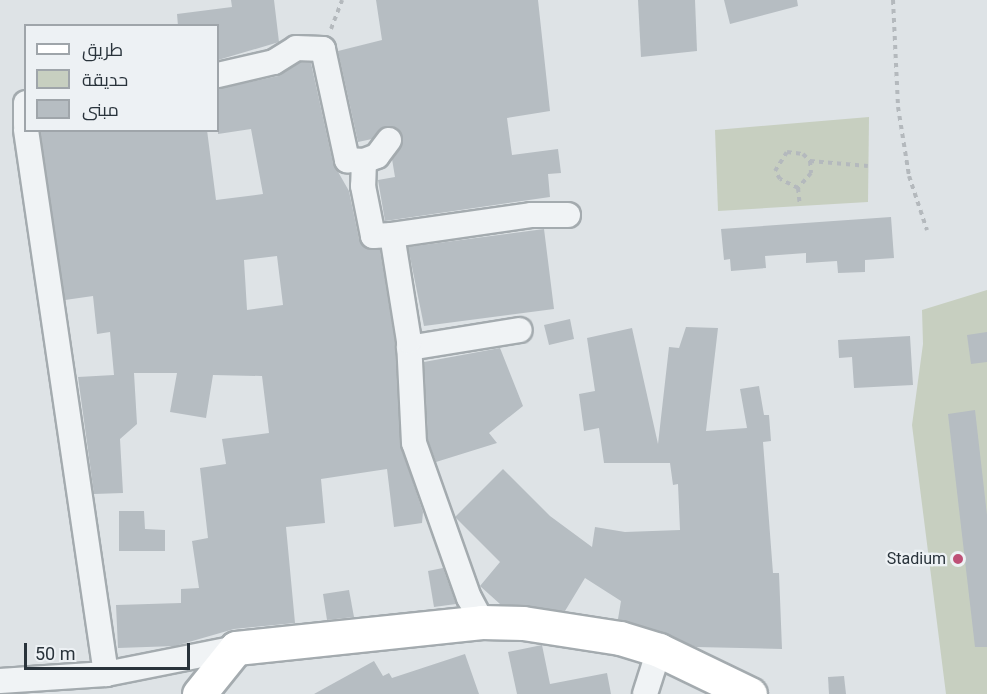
<!DOCTYPE html>
<html>
<head>
<meta charset="utf-8">
<style>
	body { margin:0 }
	#map { position:relative; width:987px; height:694px; overflow:hidden; background:#dee3e6; font-family:Roboto,Cairo,sans-serif }
	div>[style] { position:absolute }
	.green>* { inset:0; background:#c7cfc0 }
	.building>* { inset:0; background:#b6bdc2 }
	.path>* { height:4px; margin-top:-2px; transform-origin:0; background:repeating-linear-gradient(90deg,#b4b9bd 0 4.5px,transparent 0 9px) }
	.roads { filter:drop-shadow(2px 0 #a4abaf) drop-shadow(-2px 0 #a4abaf) drop-shadow(0 2px #a4abaf) drop-shadow(0 -2px #a4abaf) }
	.street>* { height:24px; margin:-12px; padding:0 12px; transform-origin:12px; border-radius:12px; background:#f0f3f5 }
	.secondary>* { height:33px; margin:-16.5px; padding:0 16.5px; transform-origin:16.5px; border-radius:16.5px; background:#fff }
	.dots>* { width:16px; height:16px; translate:-50% -50%; box-sizing:border-box; border:3px solid #edf1f4; border-radius:50% }
	span { translate:-50% -50%; white-space:nowrap; text-align:center; line-height:1.15; -webkit-text-stroke:4.5px #edf1f4; paint-order:stroke }
	.poi-label { font-size:16px; color:#29333b }
	.right { translate:-100% -50%; text-align:right }
	.legend { position:absolute; left:24px; top:24px; width:195px; height:108px; box-sizing:border-box; background:#edf1f4; border:2px solid #9fa5aa; margin:0; padding:8px 10px; list-style:none; font-size:18px; color:#29333b }
	.legend li { display:flex; align-items:center; gap:12px; height:30px }
	.legend b { width:30px; border:2px solid #9fa5aa }
	.scale { position:absolute; left:24px; top:643px; width:166px; height:27px; box-sizing:border-box; border:3px solid #29333b; border-top:0; padding-left:8px; font-size:18px; line-height:21px; white-space:nowrap; color:#29333b; -webkit-text-stroke:4px #edf1f4; paint-order:stroke }
</style>
</head>
<body>
<div id="map">
	<div class="green">
		<i style="clip-path:polygon(869px 117px,868px 202px,718px 211px,715px 130px)"></i>
		<i style="clip-path:polygon(987px 290px,987px 694px,946px 694px,912px 425px,923px 344px,922px 310px)"></i>
	</div>
	<div class="building">
		<i style="clip-path:polygon(231px 0,274px 0,279px 42px,218px 60px,218px 26px,178px 26px,177px 14px,232px 7px)"></i>
		<i style="clip-path:polygon(376px 0,538px 0,550px 111px,507px 118px,512px 155px,558px 149px,561px 173px,548px 174px,550px 197px,385px 221px,378px 180px,395px 177px,392px 159px,402px 135px,397px 128px,384px 127px,372px 139px,358px 142px,338px 51px,382px 40px)"></i>
		<i style="clip-path:polygon(638px 0,695px 0,697px 51px,641px 57px)"></i>
		<i style="clip-path:polygon(724px 0,797px 0,798px 6px,730px 24px)"></i>
		<i style="clip-path:polygon(evenodd,300px 62px,311px 63px,333px 163px,349px 191px,359px 239px,367px 249px,380px 250px,395px 342px,400px 444px,423px 512px,422px 523px,394px 527px,387px 469px,321px 479px,325px 523px,286px 527px,295px 623px,234px 629px,175px 646px,118px 648px,116px 605px,181px 603px,181px 589px,199px 588px,192px 541px,208px 538px,200px 468px,226px 464px,222px 439px,269px 433px,262px 376px,213px 375px,206px 418px,170px 412px,177px 373px,134px 373px,137px 424px,120px 439px,123px 493px,94px 494px,78px 377px,114px 375px,110px 332px,97px 334px,93px 296px,65px 300px,40px 130px,207px 130px,216px 200px,263px 194px,251px 129px,218px 134px,218px 89px,278px 76px,300px 62px,277px 256px,283px 305px,247px 310px,244px 260px,277px 256px)"></i>
		<i style="clip-path:polygon(891px 217px,894px 258px,865px 260px,865px 272px,838px 273px,837px 261px,806px 263px,806px 253px,765px 256px,766px 268px,731px 271px,730px 259px,724px 260px,721px 229px)"></i>
		<i style="clip-path:polygon(544px 229px,554px 309px,424px 326px,408px 247px)"></i>
		<i style="clip-path:polygon(570px 319px,574px 339px,549px 345px,544px 325px)"></i>
		<i style="clip-path:polygon(686px 327px,718px 328px,706px 431px,747px 428px,740px 389px,759px 386px,764px 415px,769px 415px,771px 441px,763px 442px,773px 573px,779px 573px,782px 649px,696px 647px,618px 619px,621px 601px,585px 578px,565px 611px,500px 604px,480px 586px,500px 562px,455px 517px,503px 469px,550px 516px,592px 547px,595px 527px,625px 532px,680px 530px,678px 484px,673px 485px,670px 463px,604px 463px,599px 428px,584px 431px,579px 394px,595px 391px,587px 338px,632px 328px,658px 444px,669px 347px,679px 348px)"></i>
		<i style="clip-path:polygon(987px 332px,987px 362px,971px 364px,967px 335px)"></i>
		<i style="clip-path:polygon(910px 336px,913px 385px,854px 388px,852px 357px,839px 358px,838px 340px)"></i>
		<i style="clip-path:polygon(500px 348px,523px 406px,489px 433px,497px 443px,436px 462px,428px 440px,424px 362px)"></i>
		<i style="clip-path:polygon(975px 410px,987px 515px,987px 647px,975px 647px,948px 414px)"></i>
		<i style="clip-path:polygon(119px 511px,144px 511px,145px 529px,165px 530px,165px 551px,119px 551px)"></i>
		<i style="clip-path:polygon(443px 568px,456px 604px,434px 607px,428px 571px)"></i>
		<i style="clip-path:polygon(349px 590px,354px 617px,327px 620px,323px 594px)"></i>
		<i style="clip-path:polygon(542px 645px,550px 684px,607px 673px,611px 694px,517px 694px,508px 652px)"></i>
		<i style="clip-path:polygon(465px 654px,479px 694px,314px 694px,374px 661px,383px 676px,389px 673px,392px 678px)"></i>
		<i style="clip-path:polygon(844px 676px,846px 694px,829px 694px,828px 677px)"></i>
	</div>
	<div class="path">
		<i style="left:893px;top:0;width:107px;rotate:87.3deg"></i>
		<i style="left:898px;top:107px;width:70px;rotate:80.9deg"></i>
		<i style="left:909px;top:176px;width:57px;rotate:71.6deg"></i>
		<i style="left:331px;top:29px;width:31px;rotate:-69deg"></i>
		<i style="left:810px;top:161px;width:58px;rotate:4.9deg"></i>
		<i style="left:798px;top:188px;width:20px;rotate:-153deg"></i>
		<i style="left:780px;top:179px;width:9px;rotate:-122deg"></i>
		<i style="left:775px;top:171px;width:22px;rotate:-58deg"></i>
		<i style="left:787px;top:152px;width:16px;rotate:7deg"></i>
		<i style="left:803px;top:154px;width:10px;rotate:45deg"></i>
		<i style="left:810px;top:161px;width:12px;rotate:85deg"></i>
		<i style="left:811px;top:173px;width:20px;rotate:131deg"></i>
		<i style="left:798px;top:188px;width:18px;rotate:84deg"></i>
	</div>
	<div class="roads">
		<div class="street">
			<i style="left:218px;top:75px;width:57px;rotate:-13.1deg"></i>
			<i style="left:274px;top:62px;width:26px;rotate:-32deg"></i>
			<i style="left:296px;top:48px;width:27px;rotate:2deg"></i>
			<i style="left:323px;top:49px;width:114px;rotate:77.8deg"></i>
			<i style="left:347px;top:160px;width:17px;rotate:3deg"></i>
			<i style="left:26px;top:103px;width:22px;rotate:90deg"></i>
			<i style="left:26px;top:130px;width:550px;rotate:81.63deg"></i>
			<i style="left:389px;top:140px;width:20px;rotate:127deg"></i>
			<i style="left:377px;top:156px;width:14px;rotate:159deg"></i>
			<i style="left:364px;top:161px;width:25px;rotate:92deg"></i>
			<i style="left:363px;top:186px;width:51px;rotate:78.7deg"></i>
			<i style="left:373px;top:236px;width:19px;rotate:-3deg"></i>
			<i style="left:409px;top:348px;width:112px;rotate:-9.2deg"></i>
			<i style="left:482px;top:622px;width:27px;rotate:-118deg"></i>
			<i style="left:469px;top:598px;width:164px;rotate:-109.5deg"></i>
			<i style="left:414px;top:443px;width:102px;rotate:-92.8deg"></i>
			<i style="left:409px;top:341px;width:107px;rotate:-99.1deg"></i>
			<i style="left:392px;top:235px;width:140px;rotate:-8.2deg"></i>
			<i style="left:531px;top:215px;width:37px"></i>
			<i style="left:0;top:681px;width:106px;rotate:-3.8deg"></i>
			<i style="left:106px;top:674px;width:133px;rotate:-11.3deg"></i>
			<i style="left:645px;top:694px;width:46px;rotate:-72.3deg"></i>
		</div>
		<div class="secondary">
			<i style="left:199px;top:694px;width:59px;rotate:-51.2deg"></i>
			<i style="left:236px;top:648px;width:247px;rotate:-6deg"></i>
			<i style="left:482px;top:622px;width:41px;rotate:1.4deg"></i>
			<i style="left:523px;top:623px;width:98px;rotate:8.8deg"></i>
			<i style="left:620px;top:638px;width:41px;rotate:17.1deg"></i>
			<i style="left:659px;top:650px;width:101px;rotate:25.8deg"></i>
		</div>
	</div>
	<div class="dots">
		<i style="left:958px;top:559px;background:#be5076"></i>
	</div>
	<div class="poi-label">
		<span class="right" style="left:946px;top:559px">Stadium</span>
	</div>
	<ul class="legend">
	<li><b style="height:8px;background:#fff"></b>طريق</li>
	<li><b style="height:16px;background:#c7cfc0"></b>حديقة</li>
	<li><b style="height:16px;background:#b6bdc2"></b>مبنى</li>
	</ul>
	<div class="scale">50 m</div>
</div>
</body>
</html>
